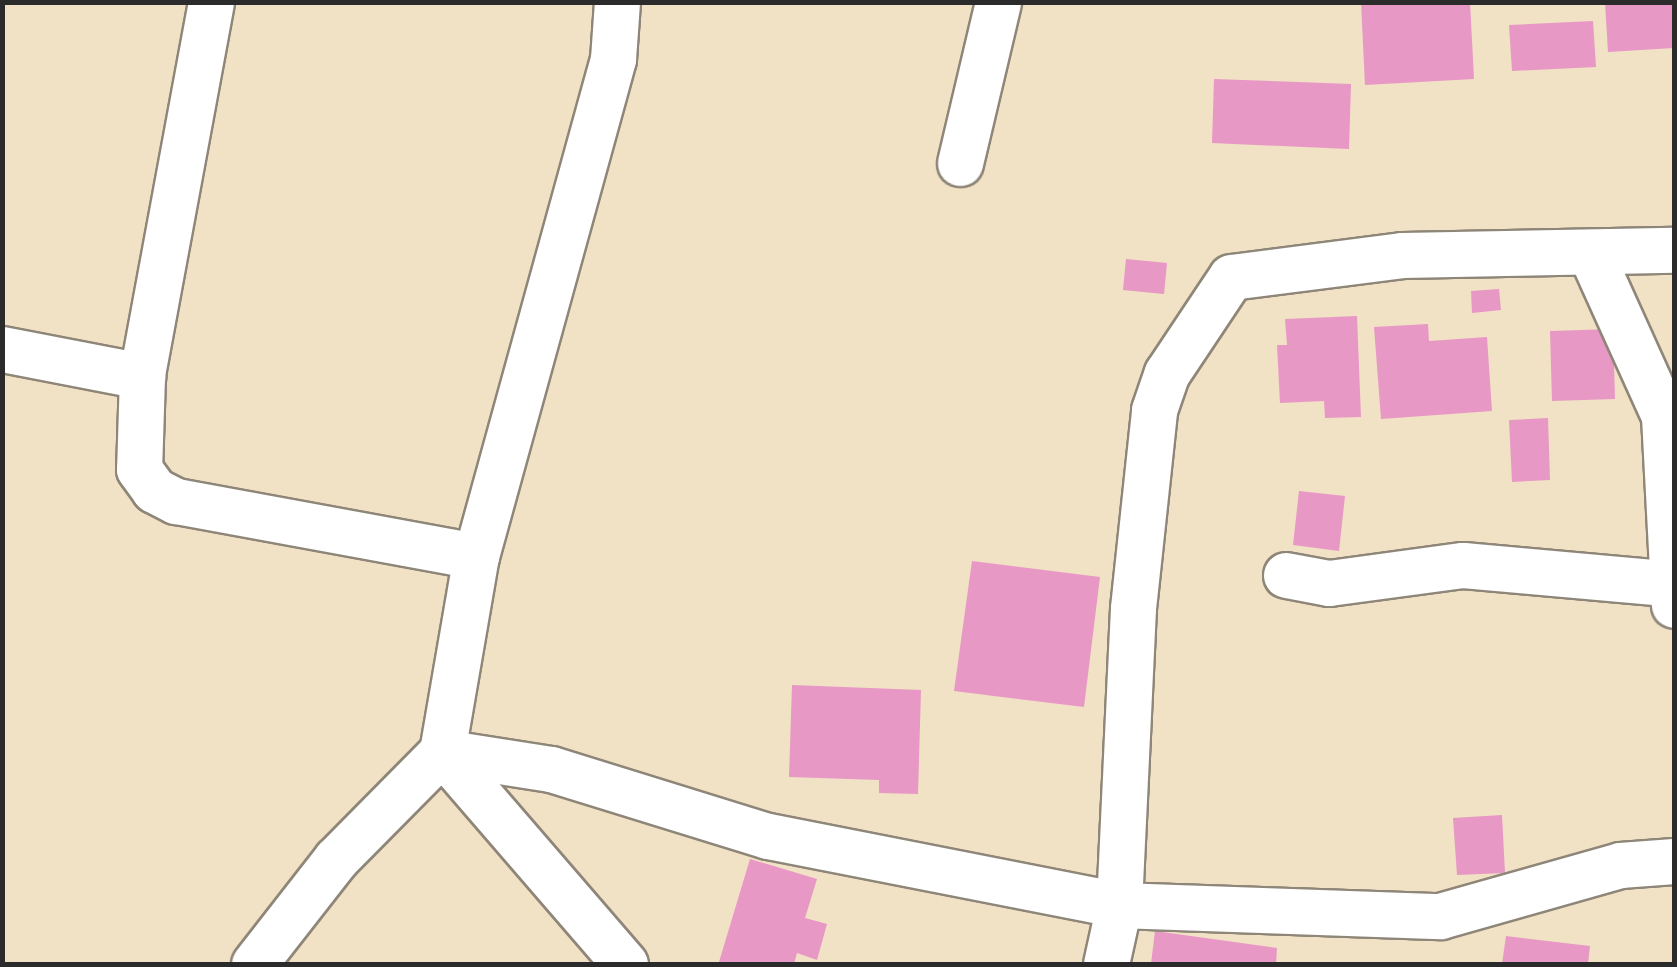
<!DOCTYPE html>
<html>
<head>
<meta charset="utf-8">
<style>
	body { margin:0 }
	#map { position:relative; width:1677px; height:967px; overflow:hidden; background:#f1e1c5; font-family:"Indie Flower",sans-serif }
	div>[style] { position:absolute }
	.building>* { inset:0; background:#e798c5 }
	.roads { filter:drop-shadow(2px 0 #8e8678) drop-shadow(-2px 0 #8e8678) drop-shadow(0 2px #8e8678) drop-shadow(0 -2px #8e8678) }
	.minor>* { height:45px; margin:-22.5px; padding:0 22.5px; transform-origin:22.5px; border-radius:22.5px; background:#fff }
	span { translate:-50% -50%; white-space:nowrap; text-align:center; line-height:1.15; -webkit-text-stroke:10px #f7f3e8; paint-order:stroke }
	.frame { position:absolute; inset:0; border:5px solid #2b2b2b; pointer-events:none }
</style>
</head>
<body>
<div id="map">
	<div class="building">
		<i style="clip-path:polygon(1361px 2px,1470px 2px,1474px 79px,1365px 85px)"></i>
		<i style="clip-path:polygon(1605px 2px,1674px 2px,1674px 48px,1608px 52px)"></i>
		<i style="clip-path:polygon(1593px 21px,1596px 67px,1512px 71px,1509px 25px)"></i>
		<i style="clip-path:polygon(1214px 79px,1351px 84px,1349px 149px,1212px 143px)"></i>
		<i style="clip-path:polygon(1126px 259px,1167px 263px,1164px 294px,1123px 290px)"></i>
		<i style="clip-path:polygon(1499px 289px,1501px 310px,1472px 313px,1471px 291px)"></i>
		<i style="clip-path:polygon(1357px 316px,1361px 417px,1325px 418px,1324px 401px,1280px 403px,1277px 345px,1287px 345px,1285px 319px)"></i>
		<i style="clip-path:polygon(1428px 324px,1429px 341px,1487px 337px,1492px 411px,1381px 419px,1374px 327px)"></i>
		<i style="clip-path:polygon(1613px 329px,1615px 399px,1552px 401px,1550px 331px)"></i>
		<i style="clip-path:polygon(1548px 418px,1550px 480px,1512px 482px,1509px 420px)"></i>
		<i style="clip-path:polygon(1299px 491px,1345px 496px,1339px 551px,1293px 545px)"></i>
		<i style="clip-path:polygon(972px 561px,1100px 577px,1084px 707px,954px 691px)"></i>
		<i style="clip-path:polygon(792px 685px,921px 690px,918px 794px,879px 793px,879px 780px,789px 777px)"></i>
		<i style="clip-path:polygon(1502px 815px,1505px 873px,1457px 875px,1453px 818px)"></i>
		<i style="clip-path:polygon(750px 859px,817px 879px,805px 918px,827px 924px,817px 960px,797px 953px,794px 964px,719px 962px)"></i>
		<i style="clip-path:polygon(1155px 931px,1277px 948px,1276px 964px,1151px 964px)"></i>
		<i style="clip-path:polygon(1506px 936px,1590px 946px,1588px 964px,1502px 964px)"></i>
	</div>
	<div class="roads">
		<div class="minor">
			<i style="left:211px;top:2px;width:380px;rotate:100.5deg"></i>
			<i style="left:142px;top:376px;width:93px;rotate:91.8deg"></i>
			<i style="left:139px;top:469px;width:26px;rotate:54deg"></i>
			<i style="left:154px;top:490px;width:25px;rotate:27deg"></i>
			<i style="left:176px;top:501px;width:305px;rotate:10.4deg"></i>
			<i style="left:960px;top:163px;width:165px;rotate:-76.7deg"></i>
			<i style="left:1590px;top:252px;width:180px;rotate:65.7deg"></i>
			<i style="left:1664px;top:416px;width:189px;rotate:87deg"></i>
			<i style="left:2px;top:349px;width:143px;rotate:10.9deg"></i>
			<i style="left:1286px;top:575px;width:44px;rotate:10.5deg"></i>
			<i style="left:1329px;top:583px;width:135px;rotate:-7.7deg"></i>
			<i style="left:1463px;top:565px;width:212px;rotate:5.1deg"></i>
			<i style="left:254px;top:964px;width:133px;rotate:-52deg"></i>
			<i style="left:336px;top:859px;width:151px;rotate:-45.3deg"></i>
			<i style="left:442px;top:752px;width:199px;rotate:-80.2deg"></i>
			<i style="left:476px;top:556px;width:516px;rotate:-74.59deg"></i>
			<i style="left:613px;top:59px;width:57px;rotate:-86deg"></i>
			<i style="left:625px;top:964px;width:280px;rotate:-130.8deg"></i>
			<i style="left:442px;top:752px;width:110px;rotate:8.9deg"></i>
			<i style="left:551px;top:769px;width:227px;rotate:17.2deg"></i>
			<i style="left:768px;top:836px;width:358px;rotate:11.1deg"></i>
			<i style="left:1119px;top:905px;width:321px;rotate:2deg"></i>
			<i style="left:1440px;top:916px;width:187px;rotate:-15.8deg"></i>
			<i style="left:1620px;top:865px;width:54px;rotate:-4.2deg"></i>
			<i style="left:1106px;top:964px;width:60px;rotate:-77.6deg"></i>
			<i style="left:1119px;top:905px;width:297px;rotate:-87.3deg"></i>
			<i style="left:1133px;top:608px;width:199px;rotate:-83.9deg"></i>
			<i style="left:1154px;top:410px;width:39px;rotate:-71deg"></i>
			<i style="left:1167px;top:373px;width:115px;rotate:-56.3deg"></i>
			<i style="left:1231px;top:277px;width:172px;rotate:-7.3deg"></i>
			<i style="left:1402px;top:255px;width:272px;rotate:-1.1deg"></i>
		</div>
	</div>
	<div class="frame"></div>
</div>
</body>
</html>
